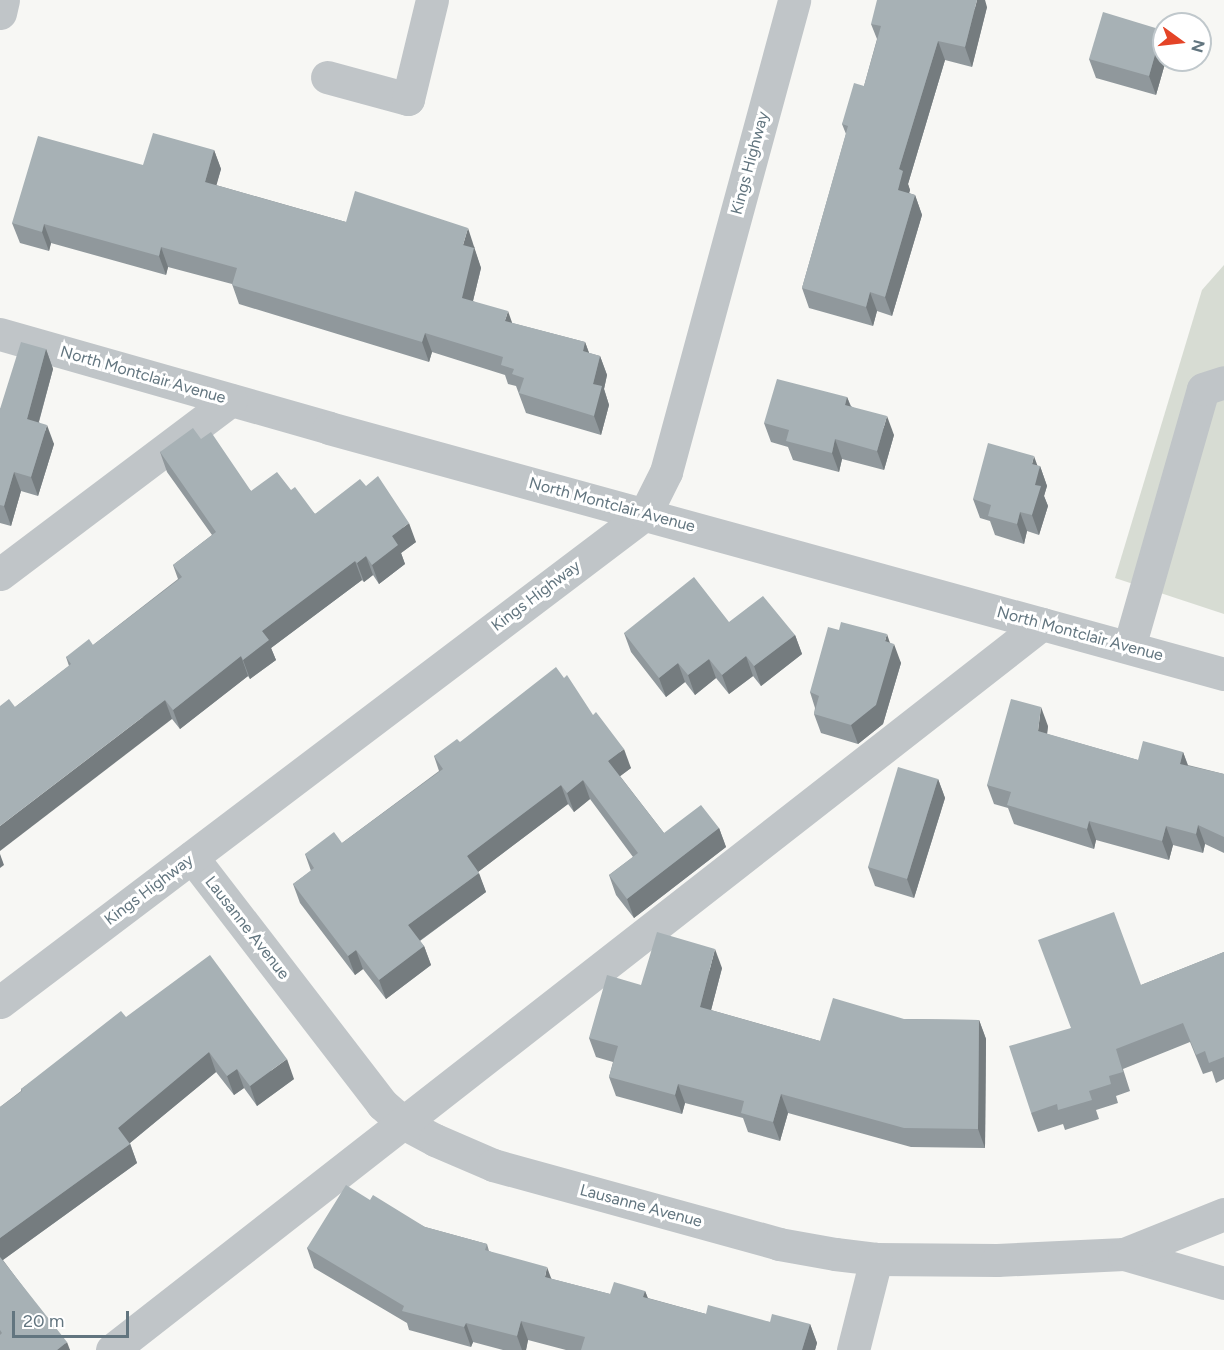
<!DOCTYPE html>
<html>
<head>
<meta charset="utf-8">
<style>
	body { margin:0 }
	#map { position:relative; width:1224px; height:1350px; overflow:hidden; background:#f7f7f4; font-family:Figtree,sans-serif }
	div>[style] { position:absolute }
	.green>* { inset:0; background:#d7dcd3 }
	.minor>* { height:33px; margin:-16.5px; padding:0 16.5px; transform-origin:16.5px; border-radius:16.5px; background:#c0c5c8 }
	.wall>* { inset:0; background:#90989c }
	.shaded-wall>* { inset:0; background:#757c7f }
	.building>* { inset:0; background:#a7b1b5 }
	span { translate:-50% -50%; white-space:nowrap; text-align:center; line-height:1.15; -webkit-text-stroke:6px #fff; paint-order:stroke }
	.street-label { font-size:16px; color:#62757f }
	.north { position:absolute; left:1152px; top:12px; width:60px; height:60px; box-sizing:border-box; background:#fff; border:2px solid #c0c8cc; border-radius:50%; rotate:105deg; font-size:16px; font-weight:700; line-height:24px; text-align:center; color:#62757f }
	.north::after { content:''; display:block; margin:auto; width:21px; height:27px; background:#e44427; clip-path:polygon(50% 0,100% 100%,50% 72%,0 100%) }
	.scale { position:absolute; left:12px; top:1311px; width:117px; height:27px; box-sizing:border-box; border:3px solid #62757f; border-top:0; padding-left:8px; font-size:18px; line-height:21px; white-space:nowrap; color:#62757f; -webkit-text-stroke:4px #fff; paint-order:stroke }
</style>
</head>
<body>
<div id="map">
	<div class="green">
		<i style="clip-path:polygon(1224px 265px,1224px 614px,1115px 578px,1202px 290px)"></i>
	</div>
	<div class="minor">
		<i style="left:0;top:13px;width:13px;rotate:-77deg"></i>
		<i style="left:327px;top:77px;width:84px;rotate:15.2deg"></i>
		<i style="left:408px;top:99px;width:102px;rotate:-76.4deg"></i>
		<i style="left:0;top:334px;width:342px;rotate:15.9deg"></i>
		<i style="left:329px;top:428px;width:928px;rotate:15.37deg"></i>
		<i style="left:0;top:574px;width:289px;rotate:-37deg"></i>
		<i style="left:1129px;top:647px;width:268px;rotate:-74deg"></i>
		<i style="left:1203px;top:389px;width:22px;rotate:-18deg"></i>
		<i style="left:192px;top:857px;width:312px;rotate:52.4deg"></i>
		<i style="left:382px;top:1104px;width:30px;rotate:41deg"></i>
		<i style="left:405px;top:1124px;width:34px;rotate:28deg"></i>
		<i style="left:435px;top:1140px;width:63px;rotate:23.3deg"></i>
		<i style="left:493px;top:1165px;width:297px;rotate:15.4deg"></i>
		<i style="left:779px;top:1244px;width:57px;rotate:10.1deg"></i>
		<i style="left:835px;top:1254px;width:41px;rotate:7deg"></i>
		<i style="left:876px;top:1259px;width:121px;rotate:0.5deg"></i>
		<i style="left:997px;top:1260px;width:127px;rotate:-2.7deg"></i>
		<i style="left:1124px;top:1254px;width:104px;rotate:16.2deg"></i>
		<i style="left:0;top:1002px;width:809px;rotate:-37.11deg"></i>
		<i style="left:645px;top:514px;width:47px;rotate:-63.4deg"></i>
		<i style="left:666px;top:472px;width:489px;rotate:-74.8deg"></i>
		<i style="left:1124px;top:1254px;width:108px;rotate:-21.8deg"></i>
		<i style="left:112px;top:1350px;width:1180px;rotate:-37.98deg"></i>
		<i style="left:853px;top:1350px;width:94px;rotate:-75.8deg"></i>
	</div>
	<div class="wall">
		<i style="clip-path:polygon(987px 7px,972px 67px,945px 60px,908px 184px,910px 190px,909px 193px,915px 195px,922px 215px,892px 316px,877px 311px,873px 326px,809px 308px,802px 288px,846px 134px,842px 124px,864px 86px,877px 39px,871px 24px)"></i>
		<i style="clip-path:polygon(1162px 30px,1164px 34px,1164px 60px,1166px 60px,1156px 95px,1096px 78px,1089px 59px)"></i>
		<i style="clip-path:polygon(214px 150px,221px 169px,216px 185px,346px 222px,475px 247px,474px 248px,481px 268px,473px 301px,512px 323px,585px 342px,589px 353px,600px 356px,607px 375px,604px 389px,609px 405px,601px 435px,526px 413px,516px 386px,508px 384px,505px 375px,432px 352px,429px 362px,239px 304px,232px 284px,168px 267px,166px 275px,51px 243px,49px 251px,20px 243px,12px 223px,143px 165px)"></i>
		<i style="clip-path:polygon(46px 349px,53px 369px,39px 422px,54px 444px,38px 496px,21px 491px,11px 526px,0 523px,0 409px)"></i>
		<i style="clip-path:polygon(847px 397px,851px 406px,894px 435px,884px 470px,842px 459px,839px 472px,793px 460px,788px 447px,771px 442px,764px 423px)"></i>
		<i style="clip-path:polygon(201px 439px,251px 491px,291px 490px,315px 514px,366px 486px,416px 542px,401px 553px,405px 564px,379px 584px,373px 575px,364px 582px,362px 580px,271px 648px,276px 660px,250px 679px,248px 676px,180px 729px,172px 719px,15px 707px,69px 666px,66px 657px,93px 645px,178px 579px,173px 565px,212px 535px,167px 472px,160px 452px)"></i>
		<i style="clip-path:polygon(1037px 466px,1040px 466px,1047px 486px,1044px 496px,1048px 506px,1039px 535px,1027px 531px,1024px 544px,995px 535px,990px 521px,980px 518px,973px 499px)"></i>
		<i style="clip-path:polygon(729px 622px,795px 635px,802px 654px,761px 686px,753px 676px,729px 694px,716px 678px,695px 695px,685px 682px,666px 697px,631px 652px,624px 633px)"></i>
		<i style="clip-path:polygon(890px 643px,901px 663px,883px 724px,858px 744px,821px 733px,814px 714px,815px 708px,810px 692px)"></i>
		<i style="clip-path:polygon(593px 715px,631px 768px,620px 776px,664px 833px,719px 828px,726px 847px,634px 918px,616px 895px,609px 875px,633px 857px,590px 799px,574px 812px,568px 804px,478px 872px,486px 892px,420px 941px,424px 946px,431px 965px,386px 999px,363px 969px,355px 975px,300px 903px,293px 884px,311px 871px,305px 854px,342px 843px,439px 771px,434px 756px,460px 742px)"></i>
		<i style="clip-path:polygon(1048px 726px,1047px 734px,1138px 760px,1183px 752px,1188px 765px,1224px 774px,1224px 853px,1205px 844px,1203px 853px,1173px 845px,1169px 860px,1096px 840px,1094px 849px,1014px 824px,1008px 808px,994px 804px,987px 785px)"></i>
		<i style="clip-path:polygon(938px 779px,945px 798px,914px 898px,875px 886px,868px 867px)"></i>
		<i style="clip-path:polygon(1224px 952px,1224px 1079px,1216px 1083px,1212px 1071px,1203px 1074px,1190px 1042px,1123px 1069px,1130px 1091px,1116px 1096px,1118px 1103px,1096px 1110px,1099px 1119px,1065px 1130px,1063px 1124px,1038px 1132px,1031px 1113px,1071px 1028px,1141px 985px)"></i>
		<i style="clip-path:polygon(722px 968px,711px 1010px,820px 1041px,904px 1019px,979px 1020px,986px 1039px,985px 1148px,911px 1147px,788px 1113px,780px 1141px,748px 1132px,743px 1118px,685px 1103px,682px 1114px,616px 1096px,609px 1077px,613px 1062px,596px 1057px,589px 1038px,641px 985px)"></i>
		<i style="clip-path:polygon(126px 1017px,294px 1079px,257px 1106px,244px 1088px,234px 1095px,216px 1072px,130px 1143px,137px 1163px,3px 1260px,70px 1350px,0 1350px,0 1107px,21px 1091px,21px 1089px)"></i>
		<i style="clip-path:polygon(370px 1200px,425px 1227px,487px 1244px,489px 1251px,552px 1279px,610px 1294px,645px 1291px,648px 1298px,706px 1314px,770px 1322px,810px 1324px,817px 1343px,815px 1350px,566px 1350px,528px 1340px,526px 1350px,503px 1350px,473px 1342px,471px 1347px,409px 1330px,407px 1323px,314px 1268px,307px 1248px)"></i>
	</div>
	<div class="shaded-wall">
		<i style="clip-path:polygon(977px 0,985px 0,987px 7px,972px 67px,965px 47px)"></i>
		<i style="clip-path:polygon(1162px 30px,1164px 34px,1164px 60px,1166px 60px,1156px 95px,1149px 76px)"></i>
		<i style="clip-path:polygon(938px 41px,945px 60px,908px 184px,910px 190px,905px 209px,898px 190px,899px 169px)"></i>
		<i style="clip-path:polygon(214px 150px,221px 169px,212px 201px,205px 182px)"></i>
		<i style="clip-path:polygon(915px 195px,922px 215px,892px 316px,885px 297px)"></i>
		<i style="clip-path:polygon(44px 224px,51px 243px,49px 251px,42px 232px)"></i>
		<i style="clip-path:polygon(468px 228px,481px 268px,469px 317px,462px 298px,463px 245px)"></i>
		<i style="clip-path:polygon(161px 247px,168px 267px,166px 275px,159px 256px)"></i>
		<i style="clip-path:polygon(870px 292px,877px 311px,873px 326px,866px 307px)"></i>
		<i style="clip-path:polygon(508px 311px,515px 331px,505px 321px)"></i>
		<i style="clip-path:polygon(425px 333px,432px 352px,429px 362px,422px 342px)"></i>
		<i style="clip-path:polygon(585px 342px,592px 361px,583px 351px)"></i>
		<i style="clip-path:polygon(46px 349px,53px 369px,34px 439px,27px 419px)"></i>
		<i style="clip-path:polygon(600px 356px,607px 375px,604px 389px,609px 405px,601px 435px,594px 416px,593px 384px)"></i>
		<i style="clip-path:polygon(847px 397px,854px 416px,845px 405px)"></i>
		<i style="clip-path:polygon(887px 416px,894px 435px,884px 470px,877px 451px)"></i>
		<i style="clip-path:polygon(47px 425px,54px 444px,38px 496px,31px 477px)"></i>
		<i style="clip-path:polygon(835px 439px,842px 459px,839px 472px,832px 453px)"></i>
		<i style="clip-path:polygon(1034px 456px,1039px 470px,1040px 466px,1047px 486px,1044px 496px,1048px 506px,1039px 535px,1032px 515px,1032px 464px)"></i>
		<i style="clip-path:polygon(14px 472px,21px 491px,11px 526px,4px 506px)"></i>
		<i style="clip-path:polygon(1020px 512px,1027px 531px,1024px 544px,1017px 524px)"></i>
		<i style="clip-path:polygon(409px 523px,416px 542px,401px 553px,405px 564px,379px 584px,372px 565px,392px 536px)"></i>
		<i style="clip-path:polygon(366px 556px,373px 575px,364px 582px,357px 563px)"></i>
		<i style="clip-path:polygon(355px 561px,362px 580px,271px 648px,276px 660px,250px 679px,243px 660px,262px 631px)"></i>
		<i style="clip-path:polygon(887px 634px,892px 649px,894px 644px,901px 663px,883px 724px,858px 744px,851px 725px,885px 641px)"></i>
		<i style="clip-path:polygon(795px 635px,802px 654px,761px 686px,754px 666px)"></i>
		<i style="clip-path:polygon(241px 656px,248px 676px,180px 729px,173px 710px)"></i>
		<i style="clip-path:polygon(746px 656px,753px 676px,729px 694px,722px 675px)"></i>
		<i style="clip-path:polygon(709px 659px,716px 678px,695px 695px,688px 675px)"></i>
		<i style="clip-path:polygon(678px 663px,685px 682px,666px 697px,659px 678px)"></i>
		<i style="clip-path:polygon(165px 700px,172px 719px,0 851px,0 826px)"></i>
		<i style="clip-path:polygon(1041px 707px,1048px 726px,1045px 751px,1038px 731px)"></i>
		<i style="clip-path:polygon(624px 749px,631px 768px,615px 780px,608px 761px)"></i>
		<i style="clip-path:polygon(1183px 752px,1190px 772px,1180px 764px)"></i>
		<i style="clip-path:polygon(938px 779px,945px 798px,914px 898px,907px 879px)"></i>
		<i style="clip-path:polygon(583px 780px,590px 799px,574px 812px,567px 793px)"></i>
		<i style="clip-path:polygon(561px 785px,568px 804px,474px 875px,467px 856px)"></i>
		<i style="clip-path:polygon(1089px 821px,1096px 840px,1094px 849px,1087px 829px)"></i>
		<i style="clip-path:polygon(1198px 825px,1205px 844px,1203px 853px,1196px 834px)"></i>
		<i style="clip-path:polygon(1166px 826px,1173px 845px,1169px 860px,1162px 841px)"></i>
		<i style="clip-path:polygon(719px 828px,726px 847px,634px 918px,627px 899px)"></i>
		<i style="clip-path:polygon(0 854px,4px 865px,0 868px)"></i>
		<i style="clip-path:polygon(479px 873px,486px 892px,415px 944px,408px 925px)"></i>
		<i style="clip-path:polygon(424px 946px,431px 965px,386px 999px,379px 980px)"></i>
		<i style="clip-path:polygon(715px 949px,722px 968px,707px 1026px,700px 1007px)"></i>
		<i style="clip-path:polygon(356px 950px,363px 969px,355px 975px,348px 956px)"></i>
		<i style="clip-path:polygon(979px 1020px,986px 1039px,985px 1148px,978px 1129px)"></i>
		<i style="clip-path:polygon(209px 1052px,216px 1072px,125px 1147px,118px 1128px)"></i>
		<i style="clip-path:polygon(287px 1059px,294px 1079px,257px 1106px,250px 1086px)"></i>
		<i style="clip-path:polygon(237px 1069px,244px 1088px,234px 1095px,227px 1076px)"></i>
		<i style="clip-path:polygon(678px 1084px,685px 1103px,682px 1114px,675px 1095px)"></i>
		<i style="clip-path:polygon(781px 1094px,788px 1113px,780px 1141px,773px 1122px)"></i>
		<i style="clip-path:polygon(130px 1144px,137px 1163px,0 1262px,0 1238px)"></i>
		<i style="clip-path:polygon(547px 1267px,554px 1286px,545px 1277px)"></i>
		<i style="clip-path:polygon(645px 1291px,652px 1310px,643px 1297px)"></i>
		<i style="clip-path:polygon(521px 1321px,528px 1340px,526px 1350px,522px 1350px,517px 1336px)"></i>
		<i style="clip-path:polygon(466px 1323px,473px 1342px,471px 1347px,464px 1327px)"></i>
		<i style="clip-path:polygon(810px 1324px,817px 1343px,815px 1350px,802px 1350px)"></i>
		<i style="clip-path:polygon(67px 1342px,70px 1350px,57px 1350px)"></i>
	</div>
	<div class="building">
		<i style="clip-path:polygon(877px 0,977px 0,965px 47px,938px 41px,899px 169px,903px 171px,898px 190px,915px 195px,885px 297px,870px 292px,866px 307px,802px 288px,848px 126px,842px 124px,854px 83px,864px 86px,881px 26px,871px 24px)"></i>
		<i style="clip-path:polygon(1103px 12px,1162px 30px,1149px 76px,1089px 59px)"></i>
		<i style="clip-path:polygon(153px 133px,214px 150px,205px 182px,346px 222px,355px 191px,468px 228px,463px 245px,474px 248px,462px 298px,508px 311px,505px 321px,585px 342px,583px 351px,600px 356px,593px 384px,602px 386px,594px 416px,519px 393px,524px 378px,512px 374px,514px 369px,501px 365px,503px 357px,425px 333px,422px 342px,232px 285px,237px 268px,161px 247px,159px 256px,44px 224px,42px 232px,12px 223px,38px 136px,143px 165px)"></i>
		<i style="clip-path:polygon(21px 342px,46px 349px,27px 419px,47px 425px,31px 477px,14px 472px,4px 506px,0 505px,0 409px)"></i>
		<i style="clip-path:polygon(777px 379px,847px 397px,845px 405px,887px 416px,877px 451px,835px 439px,832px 453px,786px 441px,789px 430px,764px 423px)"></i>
		<i style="clip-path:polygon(193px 428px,201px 439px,211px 432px,251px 491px,277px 472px,291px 490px,295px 487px,315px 514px,360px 479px,366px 486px,378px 476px,409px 523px,392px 536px,398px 545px,372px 565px,366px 556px,357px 563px,355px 561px,262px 631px,269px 640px,243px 660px,241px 656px,173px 710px,165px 700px,0 826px,0 706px,9px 699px,15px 707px,71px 664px,66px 657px,89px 639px,93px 645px,182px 577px,173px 565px,216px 532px,160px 452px)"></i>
		<i style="clip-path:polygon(988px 443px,1034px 456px,1032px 464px,1040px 466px,1035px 485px,1041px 486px,1032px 515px,1020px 512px,1017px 524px,988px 516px,991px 505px,973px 499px)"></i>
		<i style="clip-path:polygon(694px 577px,729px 622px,763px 596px,795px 635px,754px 666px,746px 656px,722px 675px,709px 659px,688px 675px,678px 663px,659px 678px,624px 633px)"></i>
		<i style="clip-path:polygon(841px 622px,887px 634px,885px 641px,894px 644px,876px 705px,851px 725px,814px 714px,819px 696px,810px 692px,828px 627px,839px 630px)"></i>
		<i style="clip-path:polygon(556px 667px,564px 678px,567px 675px,593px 715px,596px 712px,624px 749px,608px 761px,664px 833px,701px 805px,719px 828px,627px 899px,609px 875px,638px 853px,583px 780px,567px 793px,561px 785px,467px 856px,479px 873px,408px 925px,424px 946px,379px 980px,356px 950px,348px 956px,293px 884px,314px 868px,305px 854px,334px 832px,342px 843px,443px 769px,434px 756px,457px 739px,460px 742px)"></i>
		<i style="clip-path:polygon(1011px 699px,1041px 707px,1038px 731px,1138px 760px,1143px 741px,1183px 752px,1180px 764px,1224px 774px,1224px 837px,1198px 825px,1196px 834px,1166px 826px,1162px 841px,1089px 821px,1087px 829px,1007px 805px,1011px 792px,987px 785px)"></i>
		<i style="clip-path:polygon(898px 767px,938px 779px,907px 879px,868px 867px)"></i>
		<i style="clip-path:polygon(1114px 912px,1141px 985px,1224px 952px,1224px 1057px,1209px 1063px,1205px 1051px,1196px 1055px,1183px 1023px,1116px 1049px,1123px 1072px,1109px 1076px,1111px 1084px,1089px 1091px,1092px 1100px,1058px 1110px,1057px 1104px,1031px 1113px,1009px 1046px,1071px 1028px,1038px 940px)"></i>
		<i style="clip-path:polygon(657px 932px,715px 949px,700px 1007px,820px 1041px,833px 998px,904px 1019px,979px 1020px,978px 1129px,904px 1128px,781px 1094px,773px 1122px,741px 1113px,744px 1101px,678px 1084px,675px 1095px,609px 1077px,618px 1046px,589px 1038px,607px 975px,641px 985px)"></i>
		<i style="clip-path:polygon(210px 955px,287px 1059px,250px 1086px,237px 1069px,227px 1076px,209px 1052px,118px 1128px,130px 1144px,0 1238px,0 1107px,22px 1091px,21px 1089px,121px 1011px,126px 1017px)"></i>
		<i style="clip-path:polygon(346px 1185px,370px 1200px,373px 1195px,425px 1227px,487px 1244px,485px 1250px,547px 1267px,545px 1277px,610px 1294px,614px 1282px,645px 1291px,643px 1297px,706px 1314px,708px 1305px,770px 1322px,772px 1314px,810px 1324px,802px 1350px,581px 1350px,585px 1337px,521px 1321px,517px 1336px,466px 1323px,464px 1327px,402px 1311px,404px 1306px,307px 1248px)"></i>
		<i style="clip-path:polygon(0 1257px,67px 1342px,57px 1350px,0 1350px,0 1335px,2px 1333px,0 1330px)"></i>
	</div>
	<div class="street-label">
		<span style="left:750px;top:163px;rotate:-75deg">Kings Highway</span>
		<span style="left:143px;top:375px;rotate:16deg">North Montclair Avenue</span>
		<span style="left:612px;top:505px;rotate:15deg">North Montclair Avenue</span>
		<span style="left:536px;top:596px;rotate:-37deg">Kings Highway</span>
		<span style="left:1080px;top:634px;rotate:15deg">North Montclair Avenue</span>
		<span style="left:149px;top:890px;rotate:-37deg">Kings Highway</span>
		<span style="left:247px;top:928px;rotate:52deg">Lausanne Avenue</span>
		<span style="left:641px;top:1206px;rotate:15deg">Lausanne Avenue</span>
	</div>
	<div class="north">N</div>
	<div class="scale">20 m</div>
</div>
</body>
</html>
